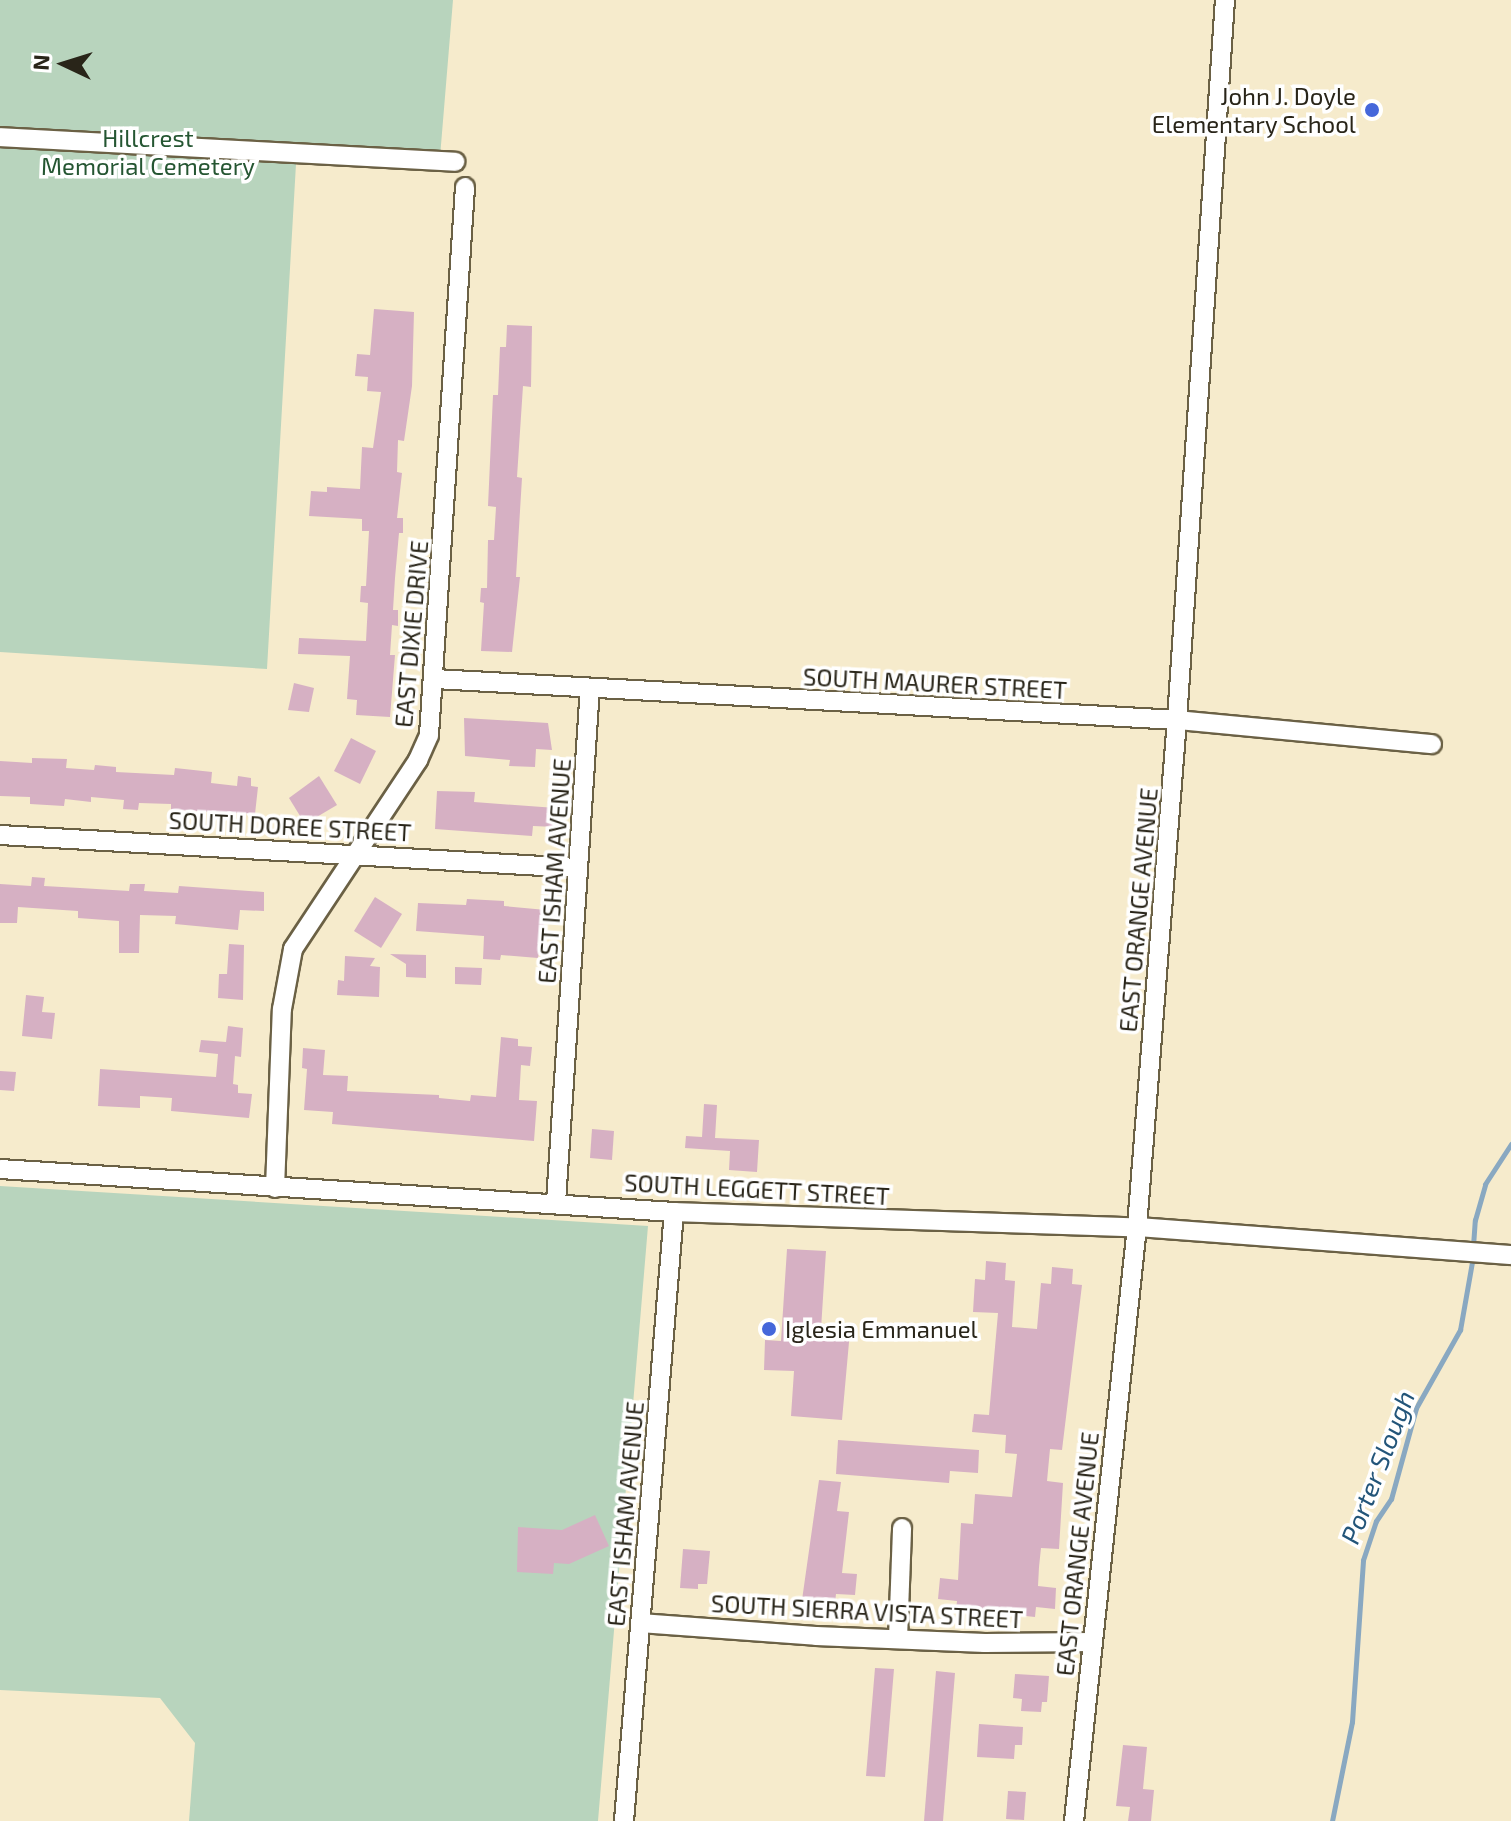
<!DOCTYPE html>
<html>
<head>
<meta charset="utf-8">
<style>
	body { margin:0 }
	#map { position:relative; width:1511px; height:1821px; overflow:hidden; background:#f6ebcc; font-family:"Exo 2",sans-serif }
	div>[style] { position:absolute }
	.green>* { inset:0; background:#b8d4bd }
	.stream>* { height:5px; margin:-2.5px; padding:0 2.5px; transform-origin:2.5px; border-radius:2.5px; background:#89a8c1 }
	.building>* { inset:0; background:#d6b0c3 }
	.roads { filter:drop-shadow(2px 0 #6b6145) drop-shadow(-2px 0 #6b6145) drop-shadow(0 2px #6b6145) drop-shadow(0 -2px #6b6145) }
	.minor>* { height:18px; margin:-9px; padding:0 9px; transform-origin:9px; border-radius:9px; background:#fff }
	.dots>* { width:22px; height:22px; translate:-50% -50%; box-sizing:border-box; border:4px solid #fff; border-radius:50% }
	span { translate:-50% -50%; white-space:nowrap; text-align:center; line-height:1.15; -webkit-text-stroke:7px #fff; paint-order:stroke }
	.poi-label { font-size:24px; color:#292519 }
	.right { translate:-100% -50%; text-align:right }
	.left { translate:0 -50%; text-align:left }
	.park-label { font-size:24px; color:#255632 }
	.street-label { font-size:24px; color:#292519 }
	.water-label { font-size:26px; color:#235579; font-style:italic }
	.north { position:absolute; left:24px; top:24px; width:80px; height:80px; -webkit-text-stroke:6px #fff; paint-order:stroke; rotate:274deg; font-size:22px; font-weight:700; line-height:32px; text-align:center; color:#292519 }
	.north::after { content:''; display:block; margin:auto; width:28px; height:36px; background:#292519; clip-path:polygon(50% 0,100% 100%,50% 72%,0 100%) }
</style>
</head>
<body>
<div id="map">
	<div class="green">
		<i style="clip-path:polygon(0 0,453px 0,440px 157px,296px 164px,267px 669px,0 652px)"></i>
		<i style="clip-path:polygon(0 1186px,648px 1226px,598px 1821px,189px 1821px,195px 1743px,160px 1698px,0 1690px)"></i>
	</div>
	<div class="stream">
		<i style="left:1473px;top:1246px;width:26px;rotate:-86deg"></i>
		<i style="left:1475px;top:1220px;width:37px;rotate:-74deg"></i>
		<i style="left:1485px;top:1184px;width:48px;rotate:-57deg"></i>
		<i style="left:1332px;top:1821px;width:101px;rotate:-78.6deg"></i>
		<i style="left:1352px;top:1722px;width:162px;rotate:-86.1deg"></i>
		<i style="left:1363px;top:1560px;width:41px;rotate:-71.6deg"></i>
		<i style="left:1376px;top:1521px;width:27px;rotate:-56deg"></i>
		<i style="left:1391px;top:1499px;width:94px;rotate:-74.6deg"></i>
		<i style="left:1416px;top:1408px;width:90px;rotate:-60.6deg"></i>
		<i style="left:1460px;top:1330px;width:75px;rotate:-80deg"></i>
	</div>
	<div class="building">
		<i style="clip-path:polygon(374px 309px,414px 312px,412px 386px,404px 441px,398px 440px,397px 472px,402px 473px,397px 518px,403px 518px,403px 533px,399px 533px,395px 578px,393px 610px,398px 610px,398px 626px,392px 625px,390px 655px,395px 655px,390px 717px,356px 715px,357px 700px,347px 699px,350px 656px,298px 654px,299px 638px,366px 641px,368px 603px,360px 602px,361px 586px,366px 586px,369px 531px,362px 531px,362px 519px,309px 516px,311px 491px,327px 492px,327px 487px,360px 489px,362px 447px,373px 448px,381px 392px,367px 391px,368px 377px,355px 376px,357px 354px,370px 355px)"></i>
		<i style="clip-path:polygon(507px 325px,532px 326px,531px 387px,523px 386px,517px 477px,522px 478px,516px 577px,520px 577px,512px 652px,481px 651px,484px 603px,480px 602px,481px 588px,487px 588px,488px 540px,494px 540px,496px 507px,488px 506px,493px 395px,498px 395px,500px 347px,506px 347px)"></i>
		<i style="clip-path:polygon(294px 683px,314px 688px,309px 712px,288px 710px)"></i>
		<i style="clip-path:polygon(464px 718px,548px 723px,552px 750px,536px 749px,535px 767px,509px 766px,510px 760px,465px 756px)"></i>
		<i style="clip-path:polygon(351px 738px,376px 751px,360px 784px,334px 771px)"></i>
		<i style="clip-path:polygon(32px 758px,67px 759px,66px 768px,94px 770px,95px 765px,116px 767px,116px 772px,174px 775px,175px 768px,212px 772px,211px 783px,237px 786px,238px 776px,251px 778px,251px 786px,258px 787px,255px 814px,171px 810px,171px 804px,139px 803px,138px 810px,123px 809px,124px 800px,91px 797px,91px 802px,65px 799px,64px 806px,30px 804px,30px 797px,0 796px,0 761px,32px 763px)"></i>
		<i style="clip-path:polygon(319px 776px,337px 805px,305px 824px,289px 798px)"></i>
		<i style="clip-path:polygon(437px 791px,475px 792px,474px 802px,556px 808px,555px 827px,533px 826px,532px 836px,435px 829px)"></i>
		<i style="clip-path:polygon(32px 877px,45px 878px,44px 886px,80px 888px,129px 891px,130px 884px,145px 884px,144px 891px,178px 893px,179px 886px,264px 892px,264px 911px,240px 910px,238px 930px,175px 924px,176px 916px,140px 915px,139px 953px,119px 953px,119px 921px,78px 918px,78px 911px,18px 907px,17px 923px,0 923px,0 884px,31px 886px)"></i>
		<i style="clip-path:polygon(375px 897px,402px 914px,381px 948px,354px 931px)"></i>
		<i style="clip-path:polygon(467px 899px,504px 901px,504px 906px,546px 910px,538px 958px,501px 955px,500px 960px,483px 959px,484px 936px,416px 931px,418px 903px,466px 905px)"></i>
		<i style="clip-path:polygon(229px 944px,244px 945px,243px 1000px,218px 998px,219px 974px,227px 974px)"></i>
		<i style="clip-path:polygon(390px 954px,426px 955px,426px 978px,406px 977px,406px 964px)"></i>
		<i style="clip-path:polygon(345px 956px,375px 958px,370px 966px,380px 967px,379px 997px,337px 995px,338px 980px,344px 981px)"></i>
		<i style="clip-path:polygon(455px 967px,482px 968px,481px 985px,455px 984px)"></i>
		<i style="clip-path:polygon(26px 995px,44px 997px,42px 1012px,55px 1013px,52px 1039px,22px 1036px)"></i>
		<i style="clip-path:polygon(228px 1026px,243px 1028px,241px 1057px,235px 1056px,233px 1084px,238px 1085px,238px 1093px,252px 1094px,249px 1118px,171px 1111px,172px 1098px,140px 1096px,140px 1108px,98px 1106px,100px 1069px,216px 1077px,218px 1054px,199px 1052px,201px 1040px,226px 1042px)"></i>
		<i style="clip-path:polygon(501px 1037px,518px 1039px,518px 1046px,532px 1047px,530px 1066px,521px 1065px,519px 1100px,537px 1101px,534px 1141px,332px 1124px,333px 1112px,304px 1110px,307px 1069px,302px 1068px,303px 1048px,325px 1050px,323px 1075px,348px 1076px,347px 1091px,439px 1095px,439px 1098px,470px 1101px,471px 1095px,496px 1097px)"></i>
		<i style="clip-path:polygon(0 1071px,16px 1072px,14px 1091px,0 1090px)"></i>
		<i style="clip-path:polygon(704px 1104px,717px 1105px,715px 1138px,759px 1140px,757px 1172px,729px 1170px,730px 1151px,685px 1148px,686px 1136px,702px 1137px)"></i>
		<i style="clip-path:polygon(592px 1129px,614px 1131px,612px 1160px,590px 1158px)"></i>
		<i style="clip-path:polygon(787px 1249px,826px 1251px,821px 1329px,850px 1331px,842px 1420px,791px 1416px,794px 1371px,764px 1370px,765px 1340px,781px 1341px)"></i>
		<i style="clip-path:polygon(986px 1261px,1006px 1263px,1005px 1280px,1015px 1281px,1012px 1327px,1037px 1329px,1041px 1283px,1051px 1284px,1052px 1267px,1073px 1269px,1072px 1284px,1082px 1285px,1062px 1450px,1050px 1449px,1047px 1481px,1063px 1483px,1059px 1549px,1041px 1548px,1039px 1567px,1038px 1586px,1056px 1588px,1055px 1609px,1036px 1607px,1035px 1617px,956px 1609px,957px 1601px,938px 1599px,940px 1578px,958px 1580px,961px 1523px,973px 1524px,975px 1494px,1012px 1497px,1017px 1454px,1005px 1453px,1006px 1435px,972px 1432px,974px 1414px,989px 1415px,998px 1313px,973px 1312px,975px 1279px,985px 1280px)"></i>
		<i style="clip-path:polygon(838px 1440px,979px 1450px,978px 1473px,950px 1471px,949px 1483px,836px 1474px)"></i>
		<i style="clip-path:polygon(819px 1480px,841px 1482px,837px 1511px,849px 1512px,842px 1573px,857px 1574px,855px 1595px,836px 1594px,835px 1603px,802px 1600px)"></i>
		<i style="clip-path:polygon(595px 1515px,609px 1546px,569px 1564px,554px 1563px,553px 1574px,517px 1572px,518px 1527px,562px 1530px)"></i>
		<i style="clip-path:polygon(683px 1549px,710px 1551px,707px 1584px,698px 1584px,698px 1589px,680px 1588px)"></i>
		<i style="clip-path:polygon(875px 1668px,894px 1669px,885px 1777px,866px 1776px)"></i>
		<i style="clip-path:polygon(936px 1671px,955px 1673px,943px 1821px,924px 1821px)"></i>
		<i style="clip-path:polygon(1015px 1674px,1049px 1676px,1047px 1702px,1042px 1702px,1041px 1712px,1021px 1711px,1022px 1699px,1013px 1698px)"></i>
		<i style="clip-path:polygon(979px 1724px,1023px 1727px,1022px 1745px,1015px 1745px,1014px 1759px,977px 1757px)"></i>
		<i style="clip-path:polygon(1123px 1745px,1147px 1747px,1143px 1789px,1154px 1790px,1151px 1821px,1128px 1821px,1130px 1807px,1116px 1806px)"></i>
		<i style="clip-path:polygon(1008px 1791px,1026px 1792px,1024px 1820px,1006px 1819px)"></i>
	</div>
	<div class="roads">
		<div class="minor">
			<i style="left:0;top:137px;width:456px;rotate:3.1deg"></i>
			<i style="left:435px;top:679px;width:743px;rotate:3.16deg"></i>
			<i style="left:1177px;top:720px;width:256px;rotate:5.4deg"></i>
			<i style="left:0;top:835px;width:579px;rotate:3.27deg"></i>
			<i style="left:0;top:1169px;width:675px;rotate:3.65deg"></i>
			<i style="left:674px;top:1212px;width:463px;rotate:1.9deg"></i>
			<i style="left:1137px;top:1227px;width:375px;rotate:4.3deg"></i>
			<i style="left:275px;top:1188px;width:179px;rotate:-87.8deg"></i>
			<i style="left:282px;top:1009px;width:61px;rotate:-79.6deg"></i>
			<i style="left:293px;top:949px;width:227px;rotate:-56.5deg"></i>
			<i style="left:418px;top:760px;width:27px;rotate:-66deg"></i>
			<i style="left:429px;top:735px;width:549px;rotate:-86.24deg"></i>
			<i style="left:556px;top:1202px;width:515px;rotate:-86.22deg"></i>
			<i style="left:640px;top:1623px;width:176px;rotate:4.2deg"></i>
			<i style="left:816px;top:1636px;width:169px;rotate:2.4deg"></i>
			<i style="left:985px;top:1643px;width:106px;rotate:-0.5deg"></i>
			<i style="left:898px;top:1639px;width:111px;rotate:-87.9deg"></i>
			<i style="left:624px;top:1821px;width:611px;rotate:-85.31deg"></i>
			<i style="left:1074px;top:1821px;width:597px;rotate:-83.95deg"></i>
			<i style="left:1137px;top:1227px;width:509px;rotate:-85.49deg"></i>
			<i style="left:1177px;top:720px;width:722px;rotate:-86.19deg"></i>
		</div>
	</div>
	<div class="dots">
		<i style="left:1372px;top:110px;background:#4567da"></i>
		<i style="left:769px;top:1329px;background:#4567da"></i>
	</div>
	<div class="poi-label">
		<span class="right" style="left:1356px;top:110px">John J. Doyle<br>Elementary School</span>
		<span class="left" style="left:785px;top:1329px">Iglesia Emmanuel</span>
	</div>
	<div class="park-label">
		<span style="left:148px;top:152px">Hillcrest<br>Memorial Cemetery</span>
	</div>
	<div class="street-label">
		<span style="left:411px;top:634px;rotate:-85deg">EAST DIXIE DRIVE</span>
		<span style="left:935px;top:683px;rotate:3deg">SOUTH MAURER STREET</span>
		<span style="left:290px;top:826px;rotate:3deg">SOUTH DOREE STREET</span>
		<span style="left:554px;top:871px;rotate:-86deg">EAST ISHAM AVENUE</span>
		<span style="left:1138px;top:910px;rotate:-85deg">EAST ORANGE AVENUE</span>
		<span style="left:757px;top:1189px;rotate:3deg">SOUTH LEGGETT STREET</span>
		<span style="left:625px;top:1514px;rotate:-85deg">EAST ISHAM AVENUE</span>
		<span style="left:1077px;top:1554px;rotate:-84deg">EAST ORANGE AVENUE</span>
		<span style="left:867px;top:1611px;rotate:3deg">SOUTH SIERRA VISTA STREET</span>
	</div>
	<div class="water-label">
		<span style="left:1377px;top:1467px;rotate:-69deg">Porter Slough</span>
	</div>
	<div class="north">N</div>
</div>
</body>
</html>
